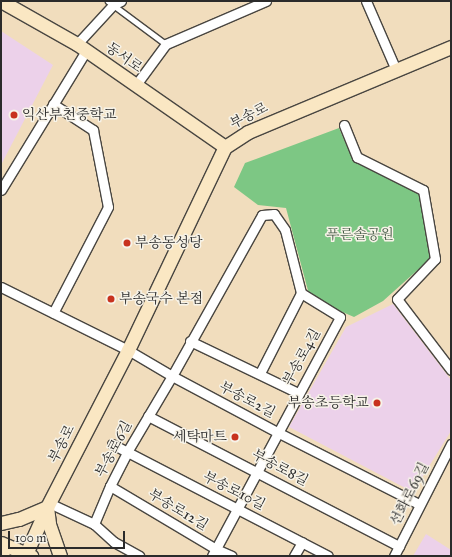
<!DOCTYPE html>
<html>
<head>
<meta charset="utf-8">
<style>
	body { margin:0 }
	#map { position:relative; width:452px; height:557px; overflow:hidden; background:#f1ddbd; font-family:"IM FELL Great Primer","Noto Serif KR",serif }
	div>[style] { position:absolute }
	.built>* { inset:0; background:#ecd1ea }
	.green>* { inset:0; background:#7dc784 }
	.roads { filter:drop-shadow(1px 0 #494641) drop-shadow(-1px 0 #494641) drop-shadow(0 1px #494641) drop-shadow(0 -1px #494641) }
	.lane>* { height:4.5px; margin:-2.25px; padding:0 2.25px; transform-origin:2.25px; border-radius:2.25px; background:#fff }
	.street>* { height:9px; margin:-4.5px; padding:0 4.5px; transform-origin:4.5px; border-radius:4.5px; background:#fff }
	.secondary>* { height:13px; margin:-6.5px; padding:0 6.5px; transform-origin:6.5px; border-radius:6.5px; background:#fae7c3 }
	.dots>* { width:11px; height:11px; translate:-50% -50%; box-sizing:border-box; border:2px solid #f7f3e8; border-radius:50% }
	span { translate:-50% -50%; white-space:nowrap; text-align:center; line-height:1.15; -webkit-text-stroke:3px #f7f3e8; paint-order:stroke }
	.street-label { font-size:14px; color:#2b2b2b }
	.poi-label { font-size:14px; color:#2b2b2b }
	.left { translate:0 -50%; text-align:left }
	.right { translate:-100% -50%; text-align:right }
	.park-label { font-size:14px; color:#445a46 }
	.frame { position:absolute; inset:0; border:2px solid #2b2b2b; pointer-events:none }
	.scale { position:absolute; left:8px; top:531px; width:117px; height:18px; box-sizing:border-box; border:2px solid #2b2b2b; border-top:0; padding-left:5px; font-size:12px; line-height:14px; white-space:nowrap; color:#2b2b2b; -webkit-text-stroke:3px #f7f3e8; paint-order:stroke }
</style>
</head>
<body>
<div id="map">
	<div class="built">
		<i style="clip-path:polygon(1px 31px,53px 65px,1px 165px)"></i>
		<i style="clip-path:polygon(393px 304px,451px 380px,451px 431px,413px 492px,289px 427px,346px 327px)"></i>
		<i style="clip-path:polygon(426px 534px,451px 550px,451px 556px,413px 556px)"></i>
	</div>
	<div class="green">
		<i style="clip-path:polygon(339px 128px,353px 160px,420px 193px,431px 258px,383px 301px,354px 317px,310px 298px,286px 208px,258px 205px,234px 187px,245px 163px)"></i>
	</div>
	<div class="roads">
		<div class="lane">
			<i style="left:108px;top:1px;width:72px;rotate:36.6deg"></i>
		</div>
		<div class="street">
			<i style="left:366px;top:1px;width:75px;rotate:66.5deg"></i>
			<i style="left:77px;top:44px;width:53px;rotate:-47.3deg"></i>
			<i style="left:113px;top:5px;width:9px;rotate:-27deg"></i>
			<i style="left:135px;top:86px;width:52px;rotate:-53.6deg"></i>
			<i style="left:166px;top:44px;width:109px;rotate:-23.3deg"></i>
			<i style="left:53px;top:104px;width:48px;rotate:33deg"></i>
			<i style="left:93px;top:130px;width:78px;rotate:79deg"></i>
			<i style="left:108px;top:207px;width:119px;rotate:117.4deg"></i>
			<i style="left:344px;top:125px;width:35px;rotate:68deg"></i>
			<i style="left:357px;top:157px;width:74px;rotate:26.6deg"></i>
			<i style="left:423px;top:190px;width:70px;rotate:80.1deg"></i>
			<i style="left:435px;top:259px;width:55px;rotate:133.5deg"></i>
			<i style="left:397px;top:299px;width:89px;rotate:52.7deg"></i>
			<i style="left:1px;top:190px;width:163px;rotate:-58.6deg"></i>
			<i style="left:1px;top:287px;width:142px;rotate:26.4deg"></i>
			<i style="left:128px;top:350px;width:51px;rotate:30.6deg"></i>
			<i style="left:172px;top:376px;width:119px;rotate:28.1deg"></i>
			<i style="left:277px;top:432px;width:159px;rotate:26.9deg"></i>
			<i style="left:190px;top:341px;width:120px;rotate:25.7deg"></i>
			<i style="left:148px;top:416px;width:283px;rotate:27.4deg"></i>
			<i style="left:112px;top:444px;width:243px;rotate:27.4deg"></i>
			<i style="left:110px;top:486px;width:123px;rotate:30.7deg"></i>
			<i style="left:216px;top:549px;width:17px;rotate:24deg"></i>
			<i style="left:49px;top:503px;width:50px;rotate:25deg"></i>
			<i style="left:94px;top:524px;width:27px;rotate:42deg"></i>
			<i style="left:114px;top:542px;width:29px;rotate:29deg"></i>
			<i style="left:94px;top:524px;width:41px;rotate:-67.2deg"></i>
			<i style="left:110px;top:486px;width:38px;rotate:-63deg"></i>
			<i style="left:127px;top:452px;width:88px;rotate:-59.4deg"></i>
			<i style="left:172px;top:376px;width:184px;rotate:-60.8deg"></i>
			<i style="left:262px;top:215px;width:12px;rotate:-5deg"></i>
			<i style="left:274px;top:214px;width:19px;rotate:55deg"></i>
			<i style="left:285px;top:230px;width:65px;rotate:75.7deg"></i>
			<i style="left:301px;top:293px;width:90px;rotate:117.1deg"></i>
			<i style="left:212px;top:556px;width:271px;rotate:-61.8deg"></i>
			<i style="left:340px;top:317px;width:46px;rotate:-148.4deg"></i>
			<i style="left:294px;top:556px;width:16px;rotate:-60deg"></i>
			<i style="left:394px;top:556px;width:126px;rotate:-63deg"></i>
		</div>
		<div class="secondary">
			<i style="left:1px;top:1px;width:87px;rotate:29.5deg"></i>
			<i style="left:77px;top:44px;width:180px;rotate:34.8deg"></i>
			<i style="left:1px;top:523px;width:18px;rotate:-13deg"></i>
			<i style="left:19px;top:519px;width:30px;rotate:-23deg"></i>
			<i style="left:47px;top:507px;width:17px;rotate:83deg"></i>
			<i style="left:49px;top:524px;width:34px;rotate:71deg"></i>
			<i style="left:1px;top:543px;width:33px;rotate:23deg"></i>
			<i style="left:1px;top:553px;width:4px;rotate:56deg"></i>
			<i style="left:25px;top:556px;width:54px;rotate:-65.8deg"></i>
			<i style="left:47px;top:507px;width:177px;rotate:-62.7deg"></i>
			<i style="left:128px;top:350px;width:225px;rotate:-64.5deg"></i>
			<i style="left:225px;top:147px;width:27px;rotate:-33deg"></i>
			<i style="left:248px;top:132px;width:220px;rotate:-22.7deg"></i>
		</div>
	</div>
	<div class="dots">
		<i style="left:14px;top:115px;background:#c8321e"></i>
		<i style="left:127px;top:243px;background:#c8321e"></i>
		<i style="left:111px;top:299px;background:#c8321e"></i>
		<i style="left:377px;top:403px;background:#c8321e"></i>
		<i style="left:235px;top:437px;background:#c8321e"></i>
	</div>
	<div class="street-label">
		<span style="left:124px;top:58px;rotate:35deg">동서로</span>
		<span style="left:249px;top:116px;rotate:-27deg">부송로</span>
		<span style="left:302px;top:357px;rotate:-61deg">부송로4길</span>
		<span style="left:247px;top:400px;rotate:28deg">부송로2길</span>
		<span style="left:62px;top:444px;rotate:-63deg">부송로</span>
		<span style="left:114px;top:449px;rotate:-62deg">부송로6길</span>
		<span style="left:280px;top:468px;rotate:28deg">부송로8길</span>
		<span style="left:234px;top:491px;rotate:27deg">부송로10길</span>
		<span style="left:410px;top:494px;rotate:-63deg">선화로69길</span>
		<span style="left:178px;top:510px;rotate:31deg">부송로12길</span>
	</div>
	<div class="poi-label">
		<span class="left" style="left:22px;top:115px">익산부천중학교</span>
		<span class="left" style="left:135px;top:243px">부송동성당</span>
		<span class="left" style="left:119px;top:299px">부송국수 본점</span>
		<span class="right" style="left:369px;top:403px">부송초등학교</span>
		<span class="right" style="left:227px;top:437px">세탁마트</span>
	</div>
	<div class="park-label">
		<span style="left:360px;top:235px">푸른솔공원</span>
	</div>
	<div class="frame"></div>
	<div class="scale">100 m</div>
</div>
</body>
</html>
